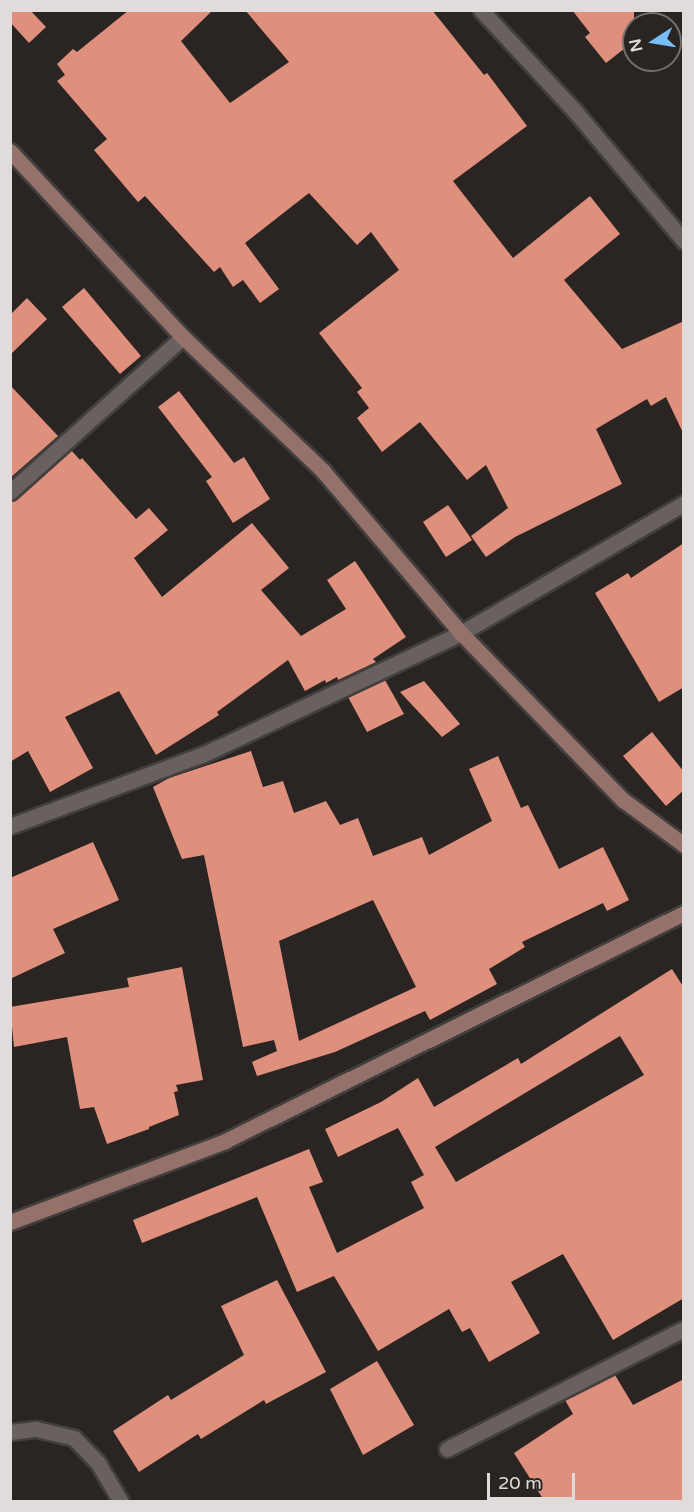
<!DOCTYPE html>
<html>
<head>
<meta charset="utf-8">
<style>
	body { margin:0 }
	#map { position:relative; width:694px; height:1512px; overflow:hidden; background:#2a2422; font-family:"Varela Round",sans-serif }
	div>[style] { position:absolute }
	.building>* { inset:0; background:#df907d }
	.roads { filter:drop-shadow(2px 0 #433f3e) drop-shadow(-2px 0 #433f3e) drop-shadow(0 2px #433f3e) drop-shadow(0 -2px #433f3e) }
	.street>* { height:15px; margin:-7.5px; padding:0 7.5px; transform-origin:7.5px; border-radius:7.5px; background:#68615f }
	.secondary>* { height:15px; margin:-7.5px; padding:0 7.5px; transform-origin:7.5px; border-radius:7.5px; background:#947269 }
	span { translate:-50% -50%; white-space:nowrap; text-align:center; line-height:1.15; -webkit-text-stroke:6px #2a2422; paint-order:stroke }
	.frame { position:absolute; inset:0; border:12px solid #e0dcdb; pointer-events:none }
	.north { position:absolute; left:622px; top:12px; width:60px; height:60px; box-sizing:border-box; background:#2a2422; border:2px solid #736e6c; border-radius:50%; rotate:258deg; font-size:16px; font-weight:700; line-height:24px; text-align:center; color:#e0dcdb }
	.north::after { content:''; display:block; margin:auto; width:21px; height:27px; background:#78bff8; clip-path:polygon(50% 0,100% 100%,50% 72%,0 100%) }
	.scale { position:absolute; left:487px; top:1473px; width:88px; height:27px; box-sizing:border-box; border:3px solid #e0dcdb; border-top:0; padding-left:8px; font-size:18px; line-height:21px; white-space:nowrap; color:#e0dcdb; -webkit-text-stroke:4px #2a2422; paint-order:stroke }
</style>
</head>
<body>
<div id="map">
	<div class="building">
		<i style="clip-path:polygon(10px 10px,30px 10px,46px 27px,29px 43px,10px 22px)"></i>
		<i style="clip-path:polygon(129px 10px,213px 10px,181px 41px,230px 103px,289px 62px,245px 10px,432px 10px,484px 75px,487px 73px,527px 126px,453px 181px,513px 258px,590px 196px,620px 234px,564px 280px,622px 349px,684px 321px,684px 435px,666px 397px,651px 406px,647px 399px,596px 429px,622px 484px,515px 537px,486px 557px,471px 536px,508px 508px,486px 465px,467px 480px,420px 422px,382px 452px,357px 418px,369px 408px,357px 392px,362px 388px,319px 333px,399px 270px,371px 232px,357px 245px,309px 193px,245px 243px,279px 289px,260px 303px,243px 280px,233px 287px,220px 267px,214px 272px,145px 196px,138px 202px,94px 150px,107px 139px,57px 81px,65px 75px,57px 64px,73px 49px,77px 52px)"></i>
		<i style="clip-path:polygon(572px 10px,634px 10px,634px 41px,606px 63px,585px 37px,590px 33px)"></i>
		<i style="clip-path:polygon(84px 288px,141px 356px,120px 374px,62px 307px)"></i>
		<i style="clip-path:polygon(27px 298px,47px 319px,10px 355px,10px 315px)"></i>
		<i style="clip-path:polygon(10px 385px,58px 436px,10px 478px)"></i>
		<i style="clip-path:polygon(179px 391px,234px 463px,244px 457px,270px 499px,233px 523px,206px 481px,212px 477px,158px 407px)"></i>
		<i style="clip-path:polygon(71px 450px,80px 460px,82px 458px,136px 519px,149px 508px,168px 530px,134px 558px,162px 597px,252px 523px,289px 568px,261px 590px,301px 636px,346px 609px,327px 580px,355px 561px,406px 637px,373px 659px,376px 662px,338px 680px,337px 677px,326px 683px,325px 680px,305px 691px,288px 660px,217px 712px,219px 715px,156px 755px,119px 691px,65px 717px,93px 768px,50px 792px,28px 751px,10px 762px,10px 502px,16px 499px)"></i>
		<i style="clip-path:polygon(448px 505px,472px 540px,446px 557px,423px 522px)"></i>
		<i style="clip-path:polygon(684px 543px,684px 687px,659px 702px,595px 593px,628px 573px,631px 578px)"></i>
		<i style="clip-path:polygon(385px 680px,404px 714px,367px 732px,348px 697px)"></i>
		<i style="clip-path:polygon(424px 681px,460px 724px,442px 737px,400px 692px)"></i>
		<i style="clip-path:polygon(652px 732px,684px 772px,684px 790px,666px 806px,623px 756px)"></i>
		<i style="clip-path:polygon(evenodd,251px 751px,263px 787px,283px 781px,294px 813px,326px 801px,340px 825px,358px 818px,373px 856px,422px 837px,429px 855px,492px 821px,469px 769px,498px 756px,521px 808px,528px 805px,559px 869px,603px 847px,629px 900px,607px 911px,603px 903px,522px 942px,525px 947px,489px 969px,497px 984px,430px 1020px,425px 1011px,335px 1052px,257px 1076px,252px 1062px,277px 1051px,274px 1040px,243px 1047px,204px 855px,182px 859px,153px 787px,169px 778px,251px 751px,373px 900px,416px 987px,299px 1041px,279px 941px,373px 900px)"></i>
		<i style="clip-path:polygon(93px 842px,119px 900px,53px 929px,65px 953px,10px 979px,10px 878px)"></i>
		<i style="clip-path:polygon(182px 967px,203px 1080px,176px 1085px,178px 1091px,174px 1092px,179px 1115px,149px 1127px,149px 1129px,107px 1144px,94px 1107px,80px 1109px,67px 1037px,14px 1047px,10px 1007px,129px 987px,127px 978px)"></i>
		<i style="clip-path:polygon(evenodd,672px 969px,684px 988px,684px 1298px,613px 1340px,563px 1254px,511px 1282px,540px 1333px,489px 1362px,470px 1328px,462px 1332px,449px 1309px,378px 1351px,334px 1276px,297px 1292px,257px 1197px,142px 1243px,133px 1220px,309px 1149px,323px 1182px,309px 1187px,337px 1253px,424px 1208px,411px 1182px,424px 1175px,398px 1128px,338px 1157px,325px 1129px,381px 1102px,418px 1078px,434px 1107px,518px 1058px,521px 1064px,672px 969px,620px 1036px,644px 1075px,456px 1182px,435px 1147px,620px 1036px)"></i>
		<i style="clip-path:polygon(277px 1280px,326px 1372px,266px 1404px,264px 1400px,201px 1439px,198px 1434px,139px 1472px,113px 1431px,168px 1395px,171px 1400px,244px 1355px,221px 1306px)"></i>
		<i style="clip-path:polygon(377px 1361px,414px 1425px,363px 1455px,330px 1389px)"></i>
		<i style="clip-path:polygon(615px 1375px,633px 1405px,684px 1379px,684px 1502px,545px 1502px,514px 1453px,573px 1414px,565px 1400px)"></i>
	</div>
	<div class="roads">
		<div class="street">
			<i style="left:481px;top:10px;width:137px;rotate:47.1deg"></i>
			<i style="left:574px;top:110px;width:171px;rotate:50deg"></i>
			<i style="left:10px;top:492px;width:232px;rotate:-41.9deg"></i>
			<i style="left:10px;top:826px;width:207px;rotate:-20.4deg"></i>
			<i style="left:204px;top:754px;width:284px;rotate:-25.2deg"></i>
			<i style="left:461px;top:633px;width:258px;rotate:-30.2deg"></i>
			<i style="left:10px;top:1432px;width:26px;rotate:-7deg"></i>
			<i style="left:36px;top:1429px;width:39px;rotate:13deg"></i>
			<i style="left:74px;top:1438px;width:35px;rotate:46deg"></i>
			<i style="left:98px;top:1463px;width:45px;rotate:59.5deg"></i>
			<i style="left:447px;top:1449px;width:266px;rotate:-26.9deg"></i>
		</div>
		<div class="secondary">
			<i style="left:10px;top:151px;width:254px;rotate:47.1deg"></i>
			<i style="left:183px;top:337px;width:194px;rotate:43.7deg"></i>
			<i style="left:323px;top:471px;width:213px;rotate:49.6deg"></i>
			<i style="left:461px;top:633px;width:233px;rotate:45.9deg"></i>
			<i style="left:623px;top:800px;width:76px;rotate:36.4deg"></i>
			<i style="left:10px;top:1222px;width:230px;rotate:-20.6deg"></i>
			<i style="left:225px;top:1141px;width:513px;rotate:-26.42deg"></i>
		</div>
	</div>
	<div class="frame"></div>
	<div class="north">N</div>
	<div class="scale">20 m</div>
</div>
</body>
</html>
